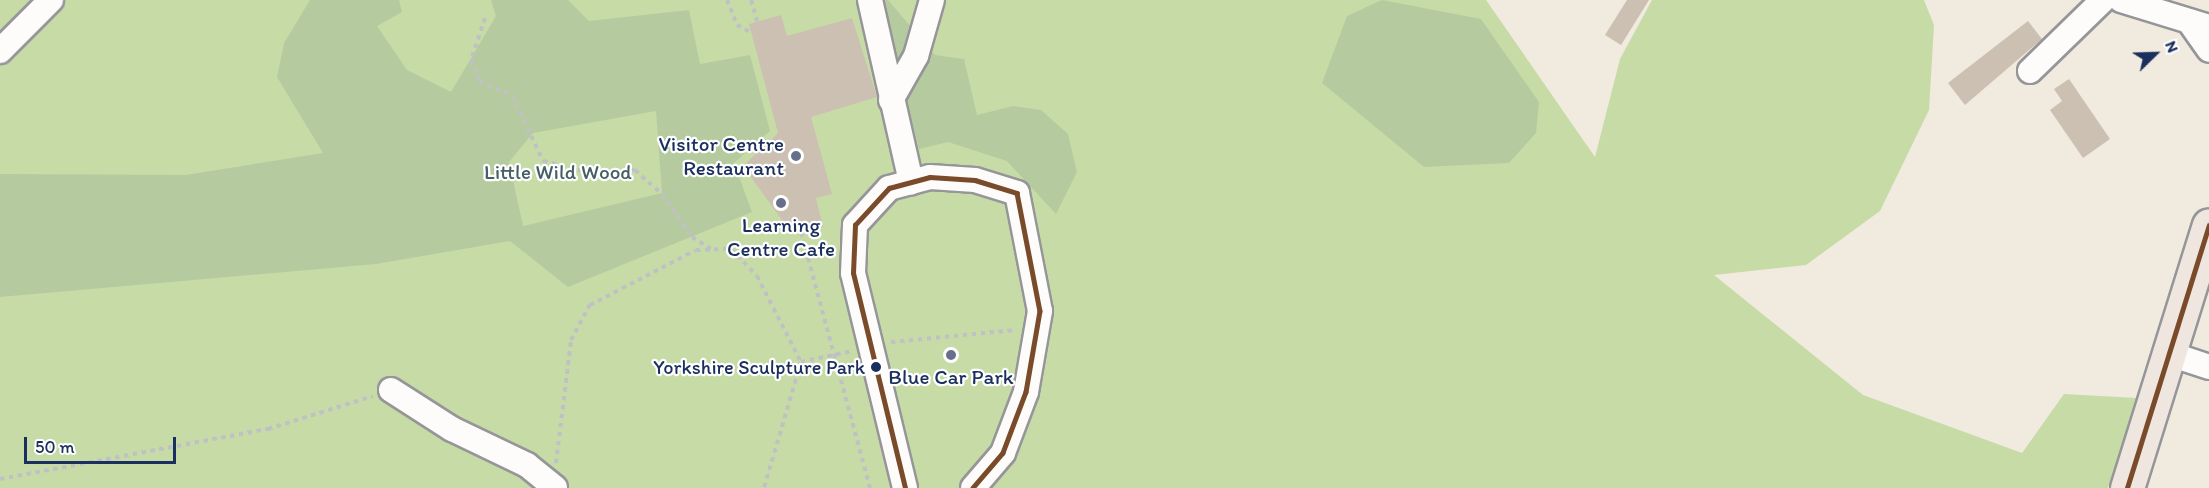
<!DOCTYPE html>
<html>
<head>
<meta charset="utf-8">
<style>
	body { margin:0 }
	#map { position:relative; width:2209px; height:488px; overflow:hidden; background:#f0eadf; font-family:Itim,sans-serif }
	div>[style] { position:absolute }
	.green>* { inset:0; background:#c7dba7 }
	.forest>* { inset:0; background:#b5cb9f }
	.building>* { inset:0; background:#cbc0b2 }
	.path>* { height:4px; margin-top:-2px; transform-origin:0; background:repeating-linear-gradient(90deg,#c0c1c4 0 4.5px,transparent 0 9px) }
	.roads { filter:drop-shadow(2px 0 #969699) drop-shadow(-2px 0 #969699) drop-shadow(0 2px #969699) drop-shadow(0 -2px #969699) }
	.minor>* { height:24px; margin:-12px; padding:0 12px; transform-origin:12px; border-radius:12px; background:#fdfcfa }
	.highway>* { height:33px; margin:-16.5px; padding:0 16.5px; transform-origin:16.5px; border-radius:16.5px; background:#efe7df }
	.bus-1>* { height:4.5px; margin:-2.25px; padding:0 2.25px; transform-origin:2.25px; border-radius:2.25px; background:#7a4b2a }
	.dots>* { width:16px; height:16px; translate:-50% -50%; box-sizing:border-box; border:3px solid #fff; border-radius:50% }
	span { translate:-50% -50%; white-space:nowrap; text-align:center; line-height:1.15; -webkit-text-stroke:4.5px #fff; paint-order:stroke }
	.bus-label { font-size:20px; color:#1b2f5e }
	.right { translate:-100% -50%; text-align:right }
	.poi-label { font-size:21px; color:#1b2f5e }
	.park-label { font-size:21px; color:#455f66 }
	.north { position:absolute; left:2125px; top:24px; width:60px; height:60px; -webkit-text-stroke:4px #fff; paint-order:stroke; rotate:67deg; font-size:16px; font-weight:700; line-height:24px; text-align:center; color:#1b2f5e }
	.north::after { content:''; display:block; margin:auto; width:21px; height:27px; background:#1b2f5e; clip-path:polygon(50% 0,100% 100%,50% 72%,0 100%) }
	.scale { position:absolute; left:24px; top:437px; width:152px; height:27px; box-sizing:border-box; border:3px solid #1b2f5e; border-top:0; padding-left:8px; font-size:18px; line-height:21px; white-space:nowrap; color:#1b2f5e; -webkit-text-stroke:4px #fff; paint-order:stroke }
</style>
</head>
<body>
<div id="map">
	<div class="green">
		<i style="clip-path:polygon(0 0,1486px 0,1595px 157px,1620px 59px,1652px 0,1924px 0,1934px 25px,1929px 110px,1880px 211px,1806px 265px,1714px 275px,1863px 395px,2022px 453px,2064px 394px,2137px 398px,2108px 488px,0 488px)"></i>
	</div>
	<div class="forest">
		<i style="clip-path:polygon(evenodd,310px 0,399px 0,402px 12px,377px 26px,407px 70px,451px 92px,496px 16px,491px 0,568px 0,589px 21px,689px 10px,700px 64px,750px 55px,770px 131px,734px 163px,752px 212px,568px 287px,510px 241px,376px 264px,0 297px,0 174px,186px 175px,323px 153px,277px 77px,284px 43px,310px 0,656px 111px,662px 193px,523px 226px,509px 162px,533px 133px,656px 111px)"></i>
		<i style="clip-path:polygon(882px 0,888px 0,935px 55px,964px 59px,977px 115px,1013px 106px,1041px 110px,1068px 134px,1077px 172px,1056px 214px,1007px 161px,948px 142px,919px 149px)"></i>
		<i style="clip-path:polygon(1382px 0,1481px 19px,1539px 102px,1536px 133px,1509px 163px,1424px 167px,1322px 83px,1347px 16px)"></i>
	</div>
	<div class="building">
		<i style="clip-path:polygon(1627px 0,1649px 0,1621px 45px,1605px 35px)"></i>
		<i style="clip-path:polygon(781px 15px,787px 36px,852px 18px,877px 97px,811px 117px,832px 194px,816px 198px,823px 227px,792px 234px,743px 166px,778px 133px,749px 24px)"></i>
		<i style="clip-path:polygon(2028px 21px,2042px 39px,1965px 105px,1948px 83px)"></i>
		<i style="clip-path:polygon(2069px 79px,2110px 139px,2083px 158px,2050px 110px,2062px 101px,2054px 89px)"></i>
	</div>
	<div class="path">
		<i style="left:727px;top:0;width:27px;rotate:68deg"></i>
		<i style="left:737px;top:25px;width:17px;rotate:28deg"></i>
		<i style="left:751px;top:0;width:22px;rotate:74deg"></i>
		<i style="left:485px;top:18px;width:44px;rotate:108.4deg"></i>
		<i style="left:471px;top:60px;width:22px;rotate:69deg"></i>
		<i style="left:479px;top:81px;width:36px;rotate:23deg"></i>
		<i style="left:512px;top:95px;width:73px;rotate:64.8deg"></i>
		<i style="left:543px;top:161px;width:54px;rotate:14deg"></i>
		<i style="left:595px;top:174px;width:40px;rotate:-5.7deg"></i>
		<i style="left:635px;top:170px;width:36px;rotate:42deg"></i>
		<i style="left:662px;top:194px;width:52px;rotate:55.1deg"></i>
		<i style="left:692px;top:237px;width:22px;rotate:32deg"></i>
		<i style="left:801px;top:232px;width:265px;rotate:74.9deg"></i>
		<i style="left:891px;top:342px;width:125px;rotate:-5.5deg"></i>
		<i style="left:801px;top:362px;width:52px;rotate:-12.2deg"></i>
		<i style="left:556px;top:463px;width:124px;rotate:-83deg"></i>
		<i style="left:571px;top:340px;width:40px;rotate:-62deg"></i>
		<i style="left:590px;top:305px;width:119px;rotate:-27.4deg"></i>
		<i style="left:696px;top:250px;width:35px;rotate:-2deg"></i>
		<i style="left:731px;top:249px;width:37px;rotate:46deg"></i>
		<i style="left:757px;top:276px;width:97px;rotate:62.9deg"></i>
		<i style="left:801px;top:362px;width:131px;rotate:106.4deg"></i>
		<i style="left:0;top:479px;width:273px;rotate:-10.6deg"></i>
		<i style="left:268px;top:429px;width:110px;rotate:-17.4deg"></i>
	</div>
	<div class="roads">
		<div class="minor">
			<i style="left:870px;top:0;width:187px;rotate:77.3deg"></i>
			<i style="left:2121px;top:0;width:92px;rotate:17.1deg"></i>
			<i style="left:2189px;top:21px;width:35px;rotate:55deg"></i>
			<i style="left:0;top:51px;width:72px;rotate:-45deg"></i>
			<i style="left:2030px;top:71px;width:102px;rotate:-44.2deg"></i>
			<i style="left:891px;top:100px;width:51px;rotate:-60.4deg"></i>
			<i style="left:916px;top:56px;width:58px;rotate:-74.1deg"></i>
			<i style="left:2170px;top:354px;width:41px;rotate:18.4deg"></i>
			<i style="left:391px;top:390px;width:72px;rotate:32.6deg"></i>
			<i style="left:452px;top:429px;width:83px;rotate:25.6deg"></i>
			<i style="left:527px;top:465px;width:36px;rotate:39deg"></i>
			<i style="left:905px;top:488px;width:221px;rotate:-103.6deg"></i>
			<i style="left:853px;top:273px;width:48px;rotate:-87.6deg"></i>
			<i style="left:855px;top:225px;width:50px;rotate:-47.4deg"></i>
			<i style="left:889px;top:188px;width:42px;rotate:-15deg"></i>
			<i style="left:930px;top:177px;width:45px;rotate:3.8deg"></i>
			<i style="left:975px;top:180px;width:44px;rotate:17.2deg"></i>
			<i style="left:1017px;top:193px;width:120px;rotate:79deg"></i>
			<i style="left:1040px;top:311px;width:82px;rotate:99.8deg"></i>
			<i style="left:1026px;top:392px;width:65px;rotate:110.7deg"></i>
			<i style="left:1003px;top:453px;width:46px;rotate:130.6deg"></i>
		</div>
		<div class="highway">
			<i style="left:2127px;top:488px;width:275px;rotate:-72.7deg"></i>
		</div>
	</div>
	<div class="bus-1">
		<i style="left:905px;top:488px;width:221px;rotate:-103.6deg"></i>
		<i style="left:853px;top:273px;width:48px;rotate:-87.6deg"></i>
		<i style="left:855px;top:225px;width:50px;rotate:-47.4deg"></i>
		<i style="left:889px;top:188px;width:42px;rotate:-15deg"></i>
		<i style="left:930px;top:177px;width:45px;rotate:3.8deg"></i>
		<i style="left:975px;top:180px;width:44px;rotate:17.2deg"></i>
		<i style="left:1017px;top:193px;width:120px;rotate:79deg"></i>
		<i style="left:1040px;top:311px;width:82px;rotate:99.8deg"></i>
		<i style="left:1026px;top:392px;width:65px;rotate:110.7deg"></i>
		<i style="left:1003px;top:453px;width:46px;rotate:130.6deg"></i>
		<i style="left:2127px;top:488px;width:275px;rotate:-72.7deg"></i>
	</div>
	<div class="dots">
		<i style="left:796px;top:156px;background:#66708b"></i>
		<i style="left:781px;top:203px;background:#66708b"></i>
		<i style="left:951px;top:355px;background:#66708b"></i>
		<i style="left:876px;top:367px;background:#1b2f5e"></i>
	</div>
	<div class="bus-label">
		<span class="right" style="left:865px;top:367px">Yorkshire Sculpture Park</span>
	</div>
	<div class="poi-label">
		<span class="right" style="left:784px;top:156px">Visitor Centre<br>Restaurant</span>
		<span style="left:781px;top:237px">Learning<br>Centre Cafe</span>
		<span style="left:951px;top:377px">Blue Car Park</span>
	</div>
	<div class="park-label">
		<span style="left:558px;top:172px">Little Wild Wood</span>
	</div>
	<div class="north">N</div>
	<div class="scale">50 m</div>
</div>
</body>
</html>
